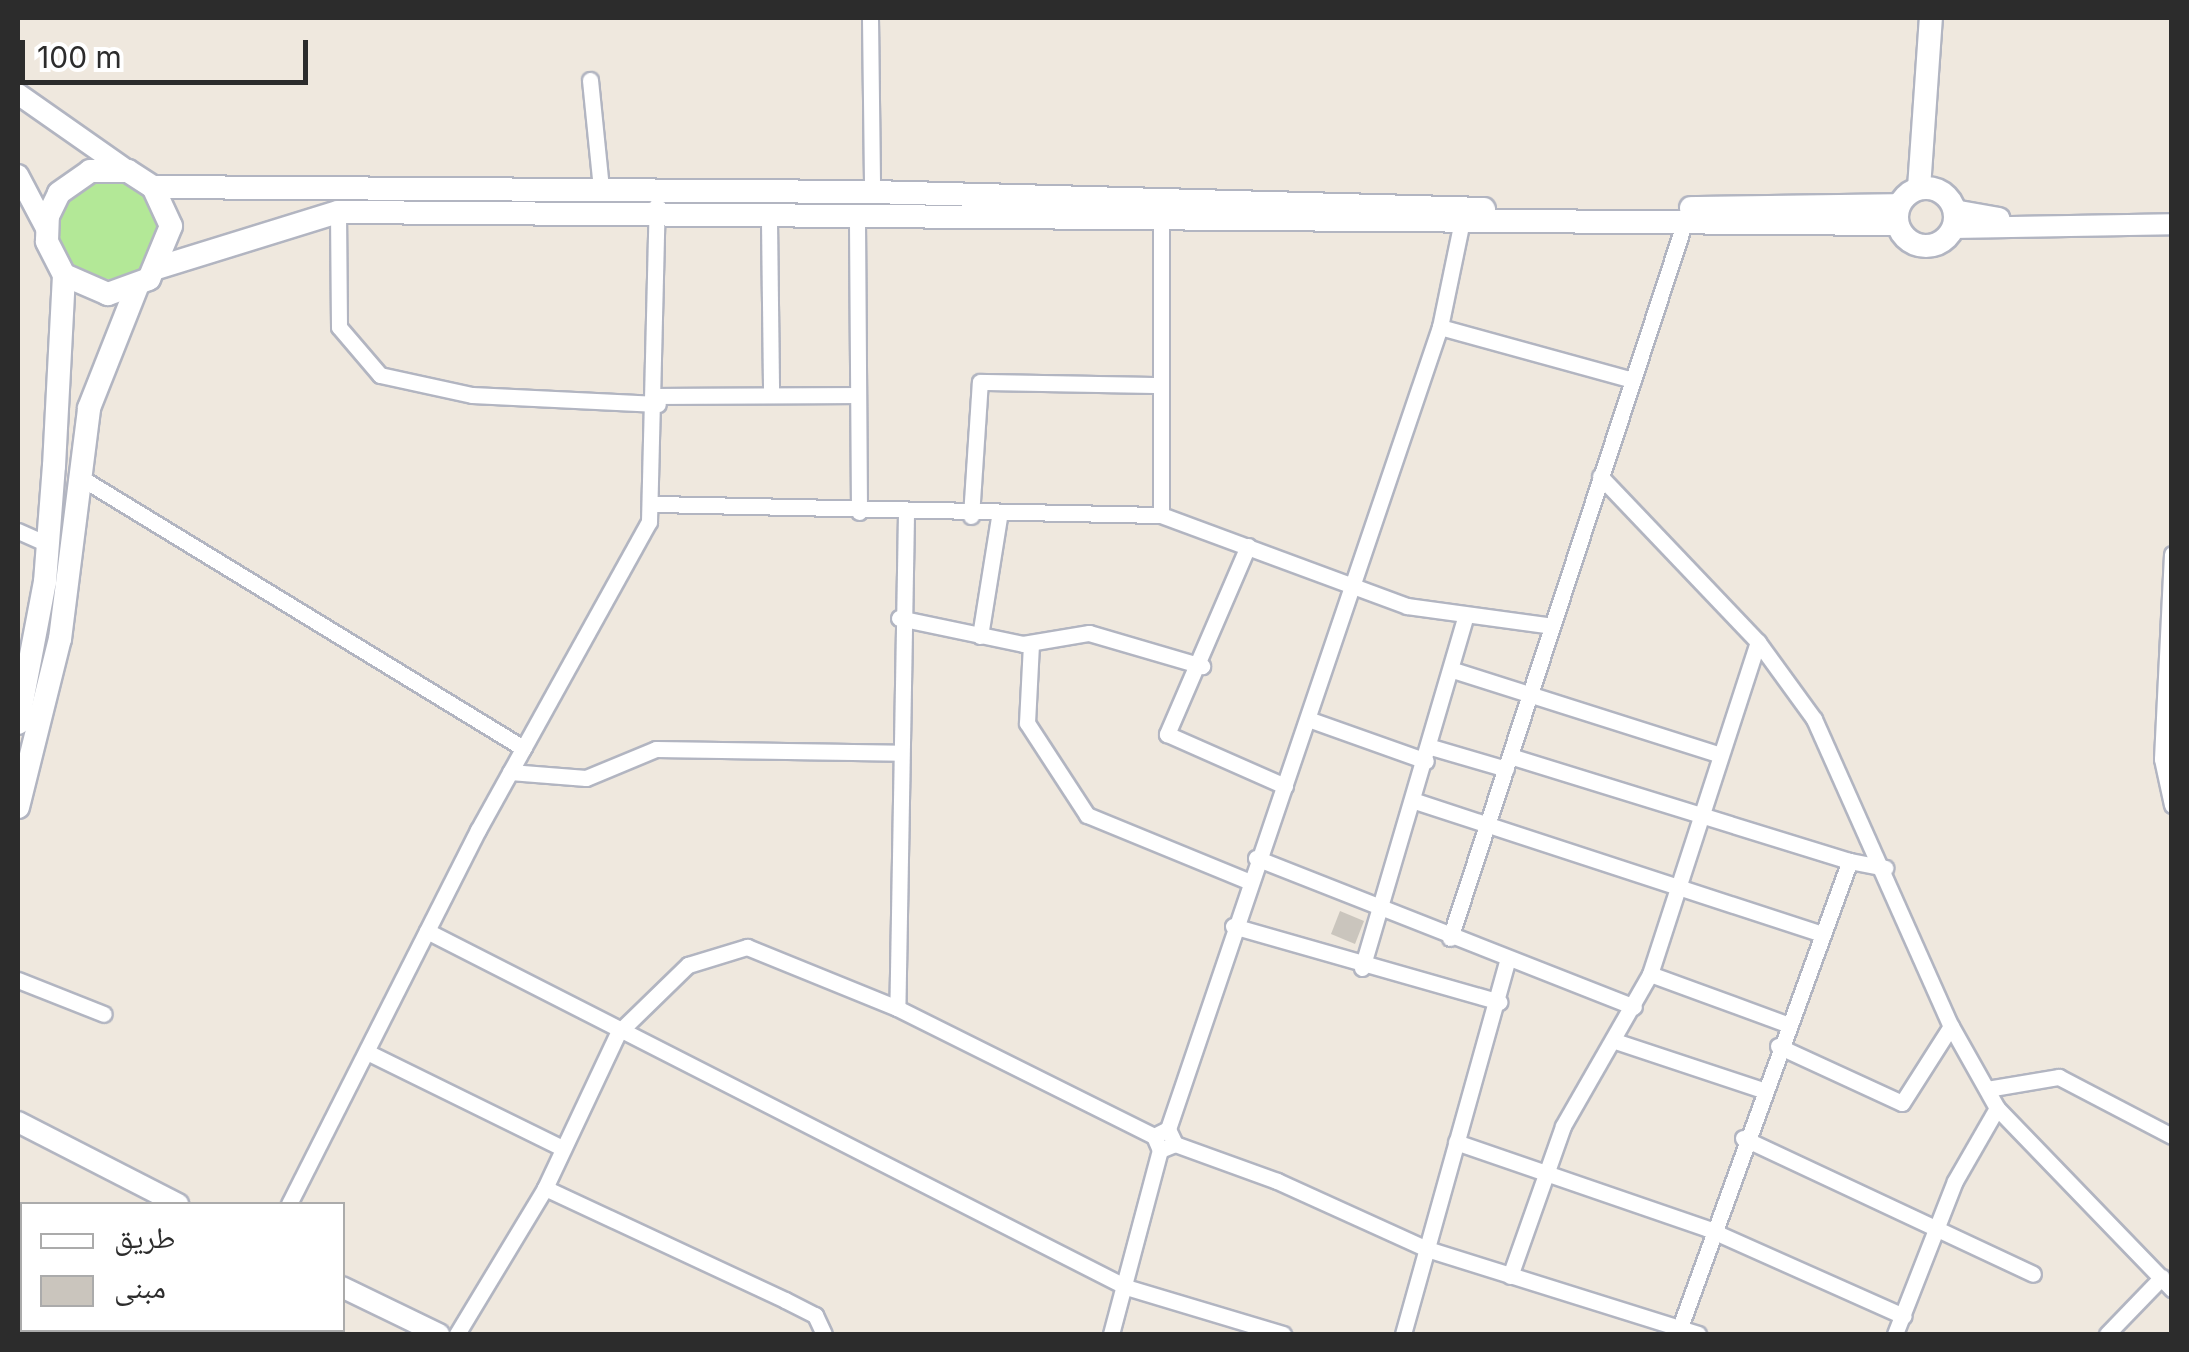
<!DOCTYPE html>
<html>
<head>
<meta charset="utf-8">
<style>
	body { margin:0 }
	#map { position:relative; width:2189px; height:1352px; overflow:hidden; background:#efe8de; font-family:Inter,"Noto Naskh Arabic",sans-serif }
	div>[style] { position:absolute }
	.green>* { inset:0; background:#b3e897 }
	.round { border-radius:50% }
	.building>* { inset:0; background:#cac5bd }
	.roads { filter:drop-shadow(2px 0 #b2b5c1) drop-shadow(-2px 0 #b2b5c1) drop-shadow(0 2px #b2b5c1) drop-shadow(0 -2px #b2b5c1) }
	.minor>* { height:15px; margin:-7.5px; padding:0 7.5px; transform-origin:7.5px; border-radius:7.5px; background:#fff }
	.tertiary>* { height:20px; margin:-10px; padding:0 10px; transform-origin:10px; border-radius:10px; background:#fff }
	.secondary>* { height:22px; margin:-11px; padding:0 11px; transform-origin:11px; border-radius:11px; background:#fff }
	.secondary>.ring { margin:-11px; padding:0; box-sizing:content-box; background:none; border:22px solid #fff; border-radius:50% }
	span { translate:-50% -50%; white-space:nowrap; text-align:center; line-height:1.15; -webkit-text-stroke:8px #fff; paint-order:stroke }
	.frame { position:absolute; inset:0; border:20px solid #2c2c2c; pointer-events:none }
	.legend { position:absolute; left:20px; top:1202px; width:325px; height:130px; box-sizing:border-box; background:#fff; border:2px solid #ababab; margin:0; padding:12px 18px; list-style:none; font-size:30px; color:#2c2c2c }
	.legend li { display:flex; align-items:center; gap:20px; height:50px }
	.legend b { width:50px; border:2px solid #ababab }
	.scale { position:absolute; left:20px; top:40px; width:288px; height:45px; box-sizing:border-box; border:5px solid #2c2c2c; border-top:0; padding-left:12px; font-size:30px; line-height:35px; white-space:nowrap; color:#2c2c2c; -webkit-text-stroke:8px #fff; paint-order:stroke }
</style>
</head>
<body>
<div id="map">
	<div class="green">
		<i class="round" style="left:59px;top:179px;width:100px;height:100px"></i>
	</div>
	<div class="building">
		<i style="clip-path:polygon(1340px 911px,1364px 921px,1355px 944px,1331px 934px)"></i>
	</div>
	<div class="roads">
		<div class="minor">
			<i style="left:870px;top:18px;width:174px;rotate:89.3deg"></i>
			<i style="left:590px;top:80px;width:109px;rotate:84.2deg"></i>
			<i style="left:338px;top:212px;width:115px;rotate:89.5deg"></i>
			<i style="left:339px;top:327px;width:63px;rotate:49.5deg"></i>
			<i style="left:380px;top:375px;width:94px;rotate:12.3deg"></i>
			<i style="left:472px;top:395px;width:186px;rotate:2.8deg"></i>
			<i style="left:769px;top:221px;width:174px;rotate:89.3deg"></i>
			<i style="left:857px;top:222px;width:290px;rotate:89.6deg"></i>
			<i style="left:1440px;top:327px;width:200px;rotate:15.4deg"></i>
			<i style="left:659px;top:396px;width:198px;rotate:-0.3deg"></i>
			<i style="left:78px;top:476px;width:522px;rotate:31.43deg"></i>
			<i style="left:655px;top:504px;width:506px;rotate:1.25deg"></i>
			<i style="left:1161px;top:515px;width:262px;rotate:20.3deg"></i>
			<i style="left:1407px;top:606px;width:140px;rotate:7.8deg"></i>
			<i style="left:906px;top:514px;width:494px;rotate:91deg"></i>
			<i style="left:897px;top:1008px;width:287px;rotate:26.5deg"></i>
			<i style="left:1161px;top:515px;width:293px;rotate:-90deg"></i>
			<i style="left:971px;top:516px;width:134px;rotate:-86.2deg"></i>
			<i style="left:980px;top:382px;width:180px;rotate:1deg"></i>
			<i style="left:18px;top:531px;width:32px;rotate:24deg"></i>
			<i style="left:1248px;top:546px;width:205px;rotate:113.3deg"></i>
			<i style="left:1167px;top:734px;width:129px;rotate:23.8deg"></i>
			<i style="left:2172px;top:554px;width:205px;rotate:92.8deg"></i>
			<i style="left:2162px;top:759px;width:47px;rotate:77.7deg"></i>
			<i style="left:899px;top:618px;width:127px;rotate:11.8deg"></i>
			<i style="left:1023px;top:644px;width:67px;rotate:-9.5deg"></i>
			<i style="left:1089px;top:633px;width:118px;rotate:16.3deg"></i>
			<i style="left:980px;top:636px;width:120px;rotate:-80.9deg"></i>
			<i style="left:1758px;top:642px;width:95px;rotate:54deg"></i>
			<i style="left:1814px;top:719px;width:336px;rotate:66deg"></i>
			<i style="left:1951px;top:1026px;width:94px;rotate:60.7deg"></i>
			<i style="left:1997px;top:1108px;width:252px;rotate:46deg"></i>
			<i style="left:1031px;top:644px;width:79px;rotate:92.9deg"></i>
			<i style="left:1027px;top:723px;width:110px;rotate:56.9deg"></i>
			<i style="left:1087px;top:815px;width:174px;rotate:22.3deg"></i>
			<i style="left:1453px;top:670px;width:278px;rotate:17.6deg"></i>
			<i style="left:1308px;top:719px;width:125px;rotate:19.6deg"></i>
			<i style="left:1431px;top:747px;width:78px;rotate:16.3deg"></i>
			<i style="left:1510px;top:756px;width:356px;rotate:17.2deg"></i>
			<i style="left:510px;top:772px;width:76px;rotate:4.5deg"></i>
			<i style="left:586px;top:778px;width:76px;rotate:-22.5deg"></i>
			<i style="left:656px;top:749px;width:245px;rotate:0.9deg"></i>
			<i style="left:1415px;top:801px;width:428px;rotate:18.1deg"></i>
			<i style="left:1256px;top:858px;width:406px;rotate:21.5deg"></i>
			<i style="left:1233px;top:926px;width:277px;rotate:15.9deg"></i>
			<i style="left:427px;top:931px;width:784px;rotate:26.99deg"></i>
			<i style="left:1126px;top:1287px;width:164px;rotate:16.7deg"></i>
			<i style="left:1450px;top:938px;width:751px;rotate:-71.85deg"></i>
			<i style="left:1362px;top:968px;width:365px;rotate:-73.6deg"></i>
			<i style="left:1650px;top:974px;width:146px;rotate:20.1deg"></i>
			<i style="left:18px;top:980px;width:92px;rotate:21.6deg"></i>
			<i style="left:1618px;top:1042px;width:152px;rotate:18.4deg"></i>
			<i style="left:1778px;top:1046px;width:136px;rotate:24.7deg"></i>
			<i style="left:1902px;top:1103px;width:91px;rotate:-57.5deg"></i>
			<i style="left:367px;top:1052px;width:217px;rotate:26.2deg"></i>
			<i style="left:1987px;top:1089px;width:73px;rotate:-9.5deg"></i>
			<i style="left:2059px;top:1077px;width:127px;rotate:27.6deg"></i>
			<i style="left:1168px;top:1129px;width:847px;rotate:-71.27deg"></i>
			<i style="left:1440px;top:327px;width:113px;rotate:-78.3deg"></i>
			<i style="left:1743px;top:1138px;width:320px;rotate:25.1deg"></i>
			<i style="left:1456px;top:1142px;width:267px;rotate:19deg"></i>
			<i style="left:1708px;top:1229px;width:214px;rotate:24deg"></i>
			<i style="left:1175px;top:1144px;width:17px;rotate:-115deg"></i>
			<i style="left:1168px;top:1129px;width:16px;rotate:153deg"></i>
			<i style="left:1154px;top:1136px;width:15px;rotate:67deg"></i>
			<i style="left:1160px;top:1150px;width:16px;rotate:-22deg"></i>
			<i style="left:1175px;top:1144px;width:109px;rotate:19.9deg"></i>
			<i style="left:1277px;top:1181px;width:165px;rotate:24.4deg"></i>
			<i style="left:1427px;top:1249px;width:284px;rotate:17.4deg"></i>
			<i style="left:545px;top:1188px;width:265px;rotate:25deg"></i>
			<i style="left:785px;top:1300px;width:34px;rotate:27deg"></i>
			<i style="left:815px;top:1315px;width:21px;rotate:65deg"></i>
			<i style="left:289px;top:1204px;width:419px;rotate:-63.2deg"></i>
			<i style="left:478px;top:830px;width:352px;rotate:-61deg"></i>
			<i style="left:649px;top:522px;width:317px;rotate:-88.6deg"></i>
			<i style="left:1510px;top:1276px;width:159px;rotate:-70.5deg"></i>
			<i style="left:1563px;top:1126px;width:175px;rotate:-60.2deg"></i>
			<i style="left:1650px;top:974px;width:349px;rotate:-72deg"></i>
			<i style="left:1758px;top:642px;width:229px;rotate:-133.6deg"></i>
			<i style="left:1679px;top:1330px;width:499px;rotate:-70deg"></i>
			<i style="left:1850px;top:861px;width:36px;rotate:11deg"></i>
			<i style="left:220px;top:1334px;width:5px;rotate:-53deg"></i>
			<i style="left:457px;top:1334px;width:170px;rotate:-58.9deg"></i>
			<i style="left:545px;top:1188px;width:171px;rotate:-64.8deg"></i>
			<i style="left:618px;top:1033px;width:98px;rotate:-44.2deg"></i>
			<i style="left:688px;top:965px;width:62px;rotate:-17deg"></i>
			<i style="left:747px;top:947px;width:162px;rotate:22.1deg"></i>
			<i style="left:1111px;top:1334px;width:190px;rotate:-75.1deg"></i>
			<i style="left:1403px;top:1334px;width:384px;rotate:-74.4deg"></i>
			<i style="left:1895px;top:1334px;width:164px;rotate:-68.6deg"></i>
			<i style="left:1955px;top:1181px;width:84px;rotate:-60.1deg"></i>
			<i style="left:2107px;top:1334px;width:79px;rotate:-46deg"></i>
		</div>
		<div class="tertiary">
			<i style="left:18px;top:94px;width:134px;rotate:35deg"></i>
			<i style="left:18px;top:175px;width:60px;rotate:62.2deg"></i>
			<i style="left:1954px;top:210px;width:46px;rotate:10.1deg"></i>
			<i style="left:1953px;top:228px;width:219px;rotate:-1deg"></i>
			<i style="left:18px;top:1122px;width:180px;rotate:27.1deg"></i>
			<i style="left:342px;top:1287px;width:108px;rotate:25.9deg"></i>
		</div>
		<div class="secondary">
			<i style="left:153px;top:187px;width:719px;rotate:0.4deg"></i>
			<i style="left:872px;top:192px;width:612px;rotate:1.59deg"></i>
			<i style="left:1919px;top:188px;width:170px;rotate:-86deg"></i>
			<i class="ring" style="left:1897px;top:188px;width:36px;height:36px"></i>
			<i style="left:1691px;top:208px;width:208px;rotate:-0.8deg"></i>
			<i style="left:160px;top:267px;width:186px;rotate:-17.2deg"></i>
			<i style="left:338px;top:212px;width:1559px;rotate:0.44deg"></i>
			<i style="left:18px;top:723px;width:144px;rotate:-79.2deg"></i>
			<i style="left:45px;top:582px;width:116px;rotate:-85.6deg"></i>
			<i style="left:54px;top:466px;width:191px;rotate:-87deg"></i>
			<i style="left:64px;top:275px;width:38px;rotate:-117deg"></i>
			<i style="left:47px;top:241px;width:25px;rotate:-88deg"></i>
			<i style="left:48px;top:216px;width:25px;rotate:-64deg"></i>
			<i style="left:59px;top:193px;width:38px;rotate:-35deg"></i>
			<i style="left:90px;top:171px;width:38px"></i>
			<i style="left:128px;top:171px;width:30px;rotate:33deg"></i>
			<i style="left:153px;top:187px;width:43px;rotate:65.2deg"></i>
			<i style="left:171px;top:226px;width:57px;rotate:112.5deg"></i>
			<i style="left:149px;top:279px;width:44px;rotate:159.9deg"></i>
			<i style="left:108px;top:294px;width:48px;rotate:-156.6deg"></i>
			<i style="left:18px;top:807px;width:173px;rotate:-76deg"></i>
			<i style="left:60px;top:639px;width:233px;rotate:-82.8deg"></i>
			<i style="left:89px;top:408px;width:130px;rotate:-68.4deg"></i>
		</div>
	</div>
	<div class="frame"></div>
	<ul class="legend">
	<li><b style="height:12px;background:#fff"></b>طريق</li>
	<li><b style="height:28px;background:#cac5bd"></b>مبنى</li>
	</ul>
	<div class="scale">100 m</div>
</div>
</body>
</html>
